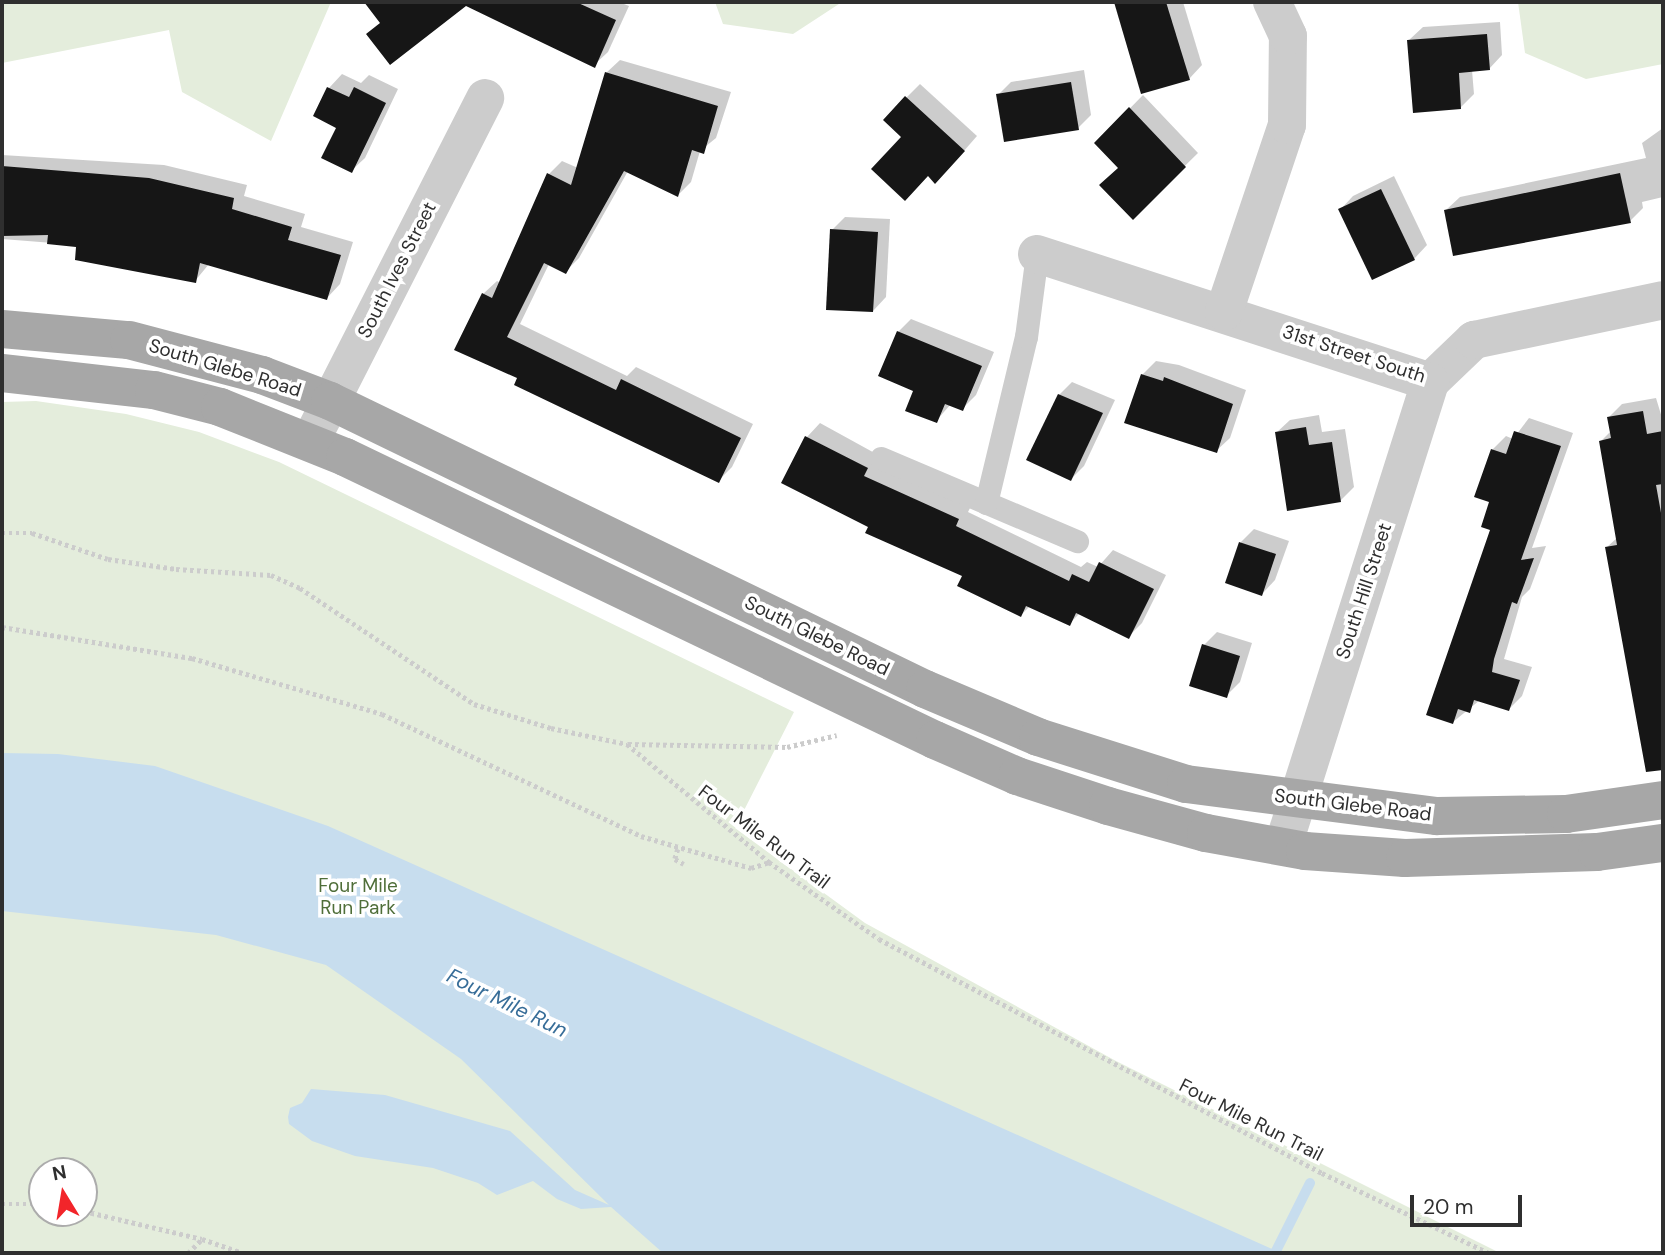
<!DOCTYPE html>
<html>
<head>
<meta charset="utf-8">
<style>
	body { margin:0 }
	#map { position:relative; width:1665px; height:1255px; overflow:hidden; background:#fff; font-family:"DM Sans",sans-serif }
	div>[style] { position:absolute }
	.green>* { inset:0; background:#e4eddc }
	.water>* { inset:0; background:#c7ddee }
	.shadow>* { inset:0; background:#0003 }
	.stream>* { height:10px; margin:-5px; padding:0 5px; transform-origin:5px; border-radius:5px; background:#c7ddee }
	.building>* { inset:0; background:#161616 }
	.path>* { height:4.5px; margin-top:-2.25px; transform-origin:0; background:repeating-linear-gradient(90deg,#ccc 0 3.5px,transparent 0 7px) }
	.lane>* { height:23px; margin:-11.5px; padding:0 11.5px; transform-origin:11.5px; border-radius:11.5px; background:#ccc }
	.street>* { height:38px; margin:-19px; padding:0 19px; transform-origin:19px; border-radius:19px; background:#ccc }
	.primary>* { height:38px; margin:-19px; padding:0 19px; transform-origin:19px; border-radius:19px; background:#a7a7a7 }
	span { translate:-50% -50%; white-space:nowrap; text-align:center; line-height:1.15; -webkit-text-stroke:7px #fff; paint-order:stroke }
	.street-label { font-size:19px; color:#2f2f2f }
	.park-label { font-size:19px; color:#4f6e39 }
	.water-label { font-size:21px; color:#376d98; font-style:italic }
	.frame { position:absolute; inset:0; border:4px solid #2f2f2f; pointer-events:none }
	.north { position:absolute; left:28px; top:1157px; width:70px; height:70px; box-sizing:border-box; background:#fff; border:2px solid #acacac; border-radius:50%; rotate:349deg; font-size:19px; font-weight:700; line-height:28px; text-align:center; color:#2f2f2f }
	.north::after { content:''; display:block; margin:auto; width:24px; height:32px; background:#f2252a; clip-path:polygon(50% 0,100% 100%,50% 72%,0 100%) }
	.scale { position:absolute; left:1410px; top:1195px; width:112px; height:32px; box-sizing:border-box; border:4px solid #2f2f2f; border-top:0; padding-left:9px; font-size:21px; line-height:24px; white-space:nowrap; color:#2f2f2f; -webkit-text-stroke:5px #fff; paint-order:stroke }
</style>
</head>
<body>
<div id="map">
	<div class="green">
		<i style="clip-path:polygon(2px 2px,331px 2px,271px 141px,182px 92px,169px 30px,2px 63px)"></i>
		<i style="clip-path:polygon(715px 2px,842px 2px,793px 34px,723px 24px)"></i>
		<i style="clip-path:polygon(1518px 2px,1663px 2px,1663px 64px,1586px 79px,1525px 53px)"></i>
		<i style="clip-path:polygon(evenodd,36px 401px,126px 414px,199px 432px,279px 462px,794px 712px,735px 828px,865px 923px,1116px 1061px,1500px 1253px,2px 1253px,2px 402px,36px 401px,42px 1171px,84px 1171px,84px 1213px,42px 1213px,42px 1171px)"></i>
	</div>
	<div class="water">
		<i style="clip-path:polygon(2px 753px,58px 754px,155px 766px,328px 826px,1281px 1253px,663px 1253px,611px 1207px,581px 1209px,557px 1199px,533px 1181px,497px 1195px,478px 1183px,433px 1168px,355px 1156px,312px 1141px,289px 1124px,288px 1117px,290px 1108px,302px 1103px,311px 1089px,385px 1095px,510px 1131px,575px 1190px,609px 1205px,461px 1059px,326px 965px,216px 935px,2px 911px)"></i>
	</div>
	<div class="shadow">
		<i style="clip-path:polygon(461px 2px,619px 2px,629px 6px,608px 52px,594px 65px)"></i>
		<i style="clip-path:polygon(1183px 2px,1202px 65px,1189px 79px,1116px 3px)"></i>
		<i style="clip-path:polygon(1500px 22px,1502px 55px,1489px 69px,1472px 70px,1474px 94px,1460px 108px,1409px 40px,1423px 27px)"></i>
		<i style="clip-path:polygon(620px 60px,731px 92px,716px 138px,700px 151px,691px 182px,678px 195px,628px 171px,579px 258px,565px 272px,549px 264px,520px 324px,627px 376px,636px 367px,753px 424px,732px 467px,718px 481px,519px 377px,483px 294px,497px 281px,501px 283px,549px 174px,562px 161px,578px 168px,606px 73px)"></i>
		<i style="clip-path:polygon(1084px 70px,1091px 115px,1078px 128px,998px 95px,1011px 82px)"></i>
		<i style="clip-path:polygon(342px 74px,361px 83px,369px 75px,398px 89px,365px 158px,351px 171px,338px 127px,315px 116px,329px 88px)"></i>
		<i style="clip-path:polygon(920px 84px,977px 136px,949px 168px,903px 137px,906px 98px)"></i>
		<i style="clip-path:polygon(1143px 95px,1198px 153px,1133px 217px,1120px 168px,1096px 143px)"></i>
		<i style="clip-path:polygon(1663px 128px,1663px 197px,1642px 202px,1643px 208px,1630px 221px,1446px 210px,1460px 197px,1646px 158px,1642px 143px)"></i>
		<i style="clip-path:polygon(2px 155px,164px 165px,247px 185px,244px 196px,305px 214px,301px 227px,353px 242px,340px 284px,327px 298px,209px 264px,195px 281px,78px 245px,2px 239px)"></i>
		<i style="clip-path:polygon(1394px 176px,1427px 245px,1414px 259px,1340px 210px,1353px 196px)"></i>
		<i style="clip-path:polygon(845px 217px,890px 219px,886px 297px,873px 311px,832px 230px)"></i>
		<i style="clip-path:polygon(911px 319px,994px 352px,976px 395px,962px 409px,951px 404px,936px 421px,915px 390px,898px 332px)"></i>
		<i style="clip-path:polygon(1156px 361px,1179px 365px,1246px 390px,1230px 438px,1216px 451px,1142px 375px)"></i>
		<i style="clip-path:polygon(1072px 382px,1115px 400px,1084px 466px,1071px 479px,1059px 395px)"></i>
		<i style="clip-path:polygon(1656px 398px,1663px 421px,1663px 716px,1640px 720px,1607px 547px,1618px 537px,1601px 441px,1611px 431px,1609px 417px,1622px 404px)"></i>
		<i style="clip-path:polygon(1319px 415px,1322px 432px,1345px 429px,1354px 487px,1340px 501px,1276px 433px,1290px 420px)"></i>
		<i style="clip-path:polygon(1529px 418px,1573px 433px,1532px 548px,1546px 546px,1530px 589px,1522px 597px,1504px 659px,1532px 667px,1522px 696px,1509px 709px,1480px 700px,1453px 722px,1492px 529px,1492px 501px,1476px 496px,1493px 449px,1506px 436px,1513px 439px)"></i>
		<i style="clip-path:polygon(820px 423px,971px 506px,968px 512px,1081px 567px,1087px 562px,1098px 567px,1113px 550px,1166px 575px,1142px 623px,1129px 636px,1080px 613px,1069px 624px,1030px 606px,1021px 615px,964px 575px,870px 527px,807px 437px)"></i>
		<i style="clip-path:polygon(1254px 529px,1289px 541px,1275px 580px,1262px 594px,1227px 582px,1241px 542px)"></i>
		<i style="clip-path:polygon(1217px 632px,1252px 643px,1240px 682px,1226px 696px,1204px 645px)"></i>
	</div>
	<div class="stream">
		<i style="left:1276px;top:1251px;width:76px;rotate:-63.4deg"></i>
	</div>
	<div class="building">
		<i style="clip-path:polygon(364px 2px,576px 2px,616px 20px,595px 68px,466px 6px,390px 65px,366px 34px,380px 23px)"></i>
		<i style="clip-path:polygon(1114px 2px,1166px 2px,1190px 80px,1141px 94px)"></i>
		<i style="clip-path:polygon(1487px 34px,1490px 70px,1459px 73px,1461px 109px,1413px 113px,1407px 40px)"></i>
		<i style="clip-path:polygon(605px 72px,718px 106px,704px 154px,692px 150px,678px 197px,624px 171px,566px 274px,544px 263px,507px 337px,616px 390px,621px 379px,741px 438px,719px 483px,514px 385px,517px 378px,454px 350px,482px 293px,492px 298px,547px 173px,571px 185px)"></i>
		<i style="clip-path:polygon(1071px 82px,1079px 130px,1004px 142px,996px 94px)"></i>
		<i style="clip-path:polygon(327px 87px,349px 97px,354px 87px,386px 103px,352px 173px,321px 158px,336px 128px,313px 116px)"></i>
		<i style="clip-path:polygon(905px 96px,965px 151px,935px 184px,928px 176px,905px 201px,871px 169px,901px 137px,883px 120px)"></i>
		<i style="clip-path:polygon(1129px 107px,1186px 167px,1133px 220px,1099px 185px,1118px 168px,1094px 143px)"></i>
		<i style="clip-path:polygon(2px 166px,149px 178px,234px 198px,232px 209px,292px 227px,288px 240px,341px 255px,327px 300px,200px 263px,196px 283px,75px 260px,76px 247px,47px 244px,48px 235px,2px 236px)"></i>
		<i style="clip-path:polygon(1620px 173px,1631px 223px,1453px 256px,1444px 210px)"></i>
		<i style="clip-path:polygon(1381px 189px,1415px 260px,1372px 280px,1338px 209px)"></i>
		<i style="clip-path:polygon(830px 229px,878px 232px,873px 312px,826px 310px)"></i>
		<i style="clip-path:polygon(897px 331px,982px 366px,963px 411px,945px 404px,937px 423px,905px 411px,913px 391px,878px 376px)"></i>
		<i style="clip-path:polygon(1141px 374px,1163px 381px,1164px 377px,1233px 404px,1217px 453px,1124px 423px)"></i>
		<i style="clip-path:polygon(1058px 394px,1103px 413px,1071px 481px,1026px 460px)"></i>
		<i style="clip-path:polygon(1643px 411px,1647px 434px,1663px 431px,1663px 484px,1656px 485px,1663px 524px,1663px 770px,1646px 772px,1605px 547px,1617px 545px,1599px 441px,1611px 438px,1607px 417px)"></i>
		<i style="clip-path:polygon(1306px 427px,1309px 445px,1332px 442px,1341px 502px,1287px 511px,1275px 432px)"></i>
		<i style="clip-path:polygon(1514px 431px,1561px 446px,1521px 560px,1534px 558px,1517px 604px,1512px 602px,1494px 659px,1492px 672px,1520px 680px,1509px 711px,1474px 700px,1470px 713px,1458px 709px,1453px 724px,1426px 715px,1490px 530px,1481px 527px,1489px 502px,1474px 497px,1491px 449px,1506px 454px)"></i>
		<i style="clip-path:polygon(805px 436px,868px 468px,864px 476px,959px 519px,956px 526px,1069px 581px,1072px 574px,1089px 582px,1099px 562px,1154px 589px,1129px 639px,1076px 613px,1070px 626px,1026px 606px,1021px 617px,957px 586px,962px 576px,865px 533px,868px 527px,781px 483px)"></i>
		<i style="clip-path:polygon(1239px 542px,1276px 554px,1262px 596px,1225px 583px)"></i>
		<i style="clip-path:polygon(1202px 644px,1240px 656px,1227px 698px,1189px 686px)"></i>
	</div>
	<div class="path">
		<i style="left:2px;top:533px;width:30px"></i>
		<i style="left:32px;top:533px;width:80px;rotate:18.9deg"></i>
		<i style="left:108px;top:559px;width:69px;rotate:8.4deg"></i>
		<i style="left:176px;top:569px;width:95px;rotate:3.6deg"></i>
		<i style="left:271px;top:575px;width:32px;rotate:24deg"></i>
		<i style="left:300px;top:588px;width:209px;rotate:33.7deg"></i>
		<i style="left:474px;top:704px;width:81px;rotate:17.3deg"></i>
		<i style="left:551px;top:728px;width:78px;rotate:11.9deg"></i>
		<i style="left:627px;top:744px;width:185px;rotate:39.7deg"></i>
		<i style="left:769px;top:862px;width:134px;rotate:35deg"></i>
		<i style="left:879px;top:939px;width:501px;rotate:27.84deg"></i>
		<i style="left:1322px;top:1173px;width:185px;rotate:25.6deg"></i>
		<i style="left:2px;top:627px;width:193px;rotate:9.3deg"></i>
		<i style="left:192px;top:658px;width:198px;rotate:16.4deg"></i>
		<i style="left:382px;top:714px;width:286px;rotate:25.2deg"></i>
		<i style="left:641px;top:836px;width:115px;rotate:16.2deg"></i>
		<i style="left:751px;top:868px;width:19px;rotate:-18deg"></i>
		<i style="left:628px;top:744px;width:159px;rotate:1.1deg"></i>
		<i style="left:787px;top:747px;width:51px;rotate:-13.5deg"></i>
		<i style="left:678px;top:849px;width:10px;rotate:107deg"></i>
		<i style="left:675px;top:859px;width:10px;rotate:29deg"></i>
		<i style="left:2px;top:1204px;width:40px"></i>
		<i style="left:84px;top:1211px;width:121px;rotate:13.3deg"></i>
		<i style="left:202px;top:1239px;width:43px;rotate:18.9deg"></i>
		<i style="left:188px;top:1253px;width:20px;rotate:-45deg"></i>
	</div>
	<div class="lane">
		<i style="left:881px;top:458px;width:213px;rotate:23deg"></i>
		<i style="left:986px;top:503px;width:171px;rotate:-76.5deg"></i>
		<i style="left:1026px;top:337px;width:84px;rotate:-82.5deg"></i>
	</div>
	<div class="street">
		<i style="left:1037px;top:254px;width:413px;rotate:18deg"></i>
		<i style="left:1430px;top:382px;width:61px;rotate:-43.7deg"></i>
		<i style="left:1474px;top:340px;width:193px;rotate:-11.9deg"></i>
		<i style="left:1224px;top:312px;width:197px;rotate:-71.4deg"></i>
		<i style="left:1287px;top:125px;width:89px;rotate:-89.4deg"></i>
		<i style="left:1288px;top:36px;width:38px;rotate:-115deg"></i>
		<i style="left:310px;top:442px;width:386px;rotate:-63deg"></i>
		<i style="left:1283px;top:846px;width:487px;rotate:-72.4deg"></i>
	</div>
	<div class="primary">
		<i style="left:2px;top:329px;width:127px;rotate:5deg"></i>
		<i style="left:129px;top:340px;width:138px;rotate:14.7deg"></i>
		<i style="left:262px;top:375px;width:73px;rotate:20.9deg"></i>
		<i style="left:330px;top:401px;width:661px;rotate:25.83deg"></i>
		<i style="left:925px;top:689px;width:123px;rotate:23deg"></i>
		<i style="left:1038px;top:737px;width:155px;rotate:17.6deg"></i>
		<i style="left:1186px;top:784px;width:253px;rotate:7.3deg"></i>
		<i style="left:1437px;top:816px;width:129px;rotate:-0.9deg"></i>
		<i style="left:1566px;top:814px;width:98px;rotate:-8.2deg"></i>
		<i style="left:2px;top:373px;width:153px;rotate:6.4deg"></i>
		<i style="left:154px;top:390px;width:68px;rotate:14.4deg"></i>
		<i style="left:220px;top:407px;width:135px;rotate:21.8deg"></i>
		<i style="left:345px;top:457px;width:654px;rotate:25.63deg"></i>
		<i style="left:935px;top:740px;width:90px;rotate:23.7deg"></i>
		<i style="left:1017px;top:776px;width:96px;rotate:18.2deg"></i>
		<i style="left:1108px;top:806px;width:102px;rotate:15.4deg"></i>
		<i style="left:1206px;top:833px;width:101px;rotate:10.3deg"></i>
		<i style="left:1305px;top:851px;width:100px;rotate:4deg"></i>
		<i style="left:1405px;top:858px;width:192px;rotate:-1.8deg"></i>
		<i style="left:1597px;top:852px;width:67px;rotate:-7.8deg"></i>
	</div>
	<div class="street-label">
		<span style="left:397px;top:270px;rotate:-63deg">South Ives Street</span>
		<span style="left:1354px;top:354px;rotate:18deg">31st Street South</span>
		<span style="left:225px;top:368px;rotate:17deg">South Glebe Road</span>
		<span style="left:1364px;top:591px;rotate:-72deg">South Hill Street</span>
		<span style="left:817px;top:636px;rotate:26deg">South Glebe Road</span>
		<span style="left:1353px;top:805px;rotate:7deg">South Glebe Road</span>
		<span style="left:764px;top:837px;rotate:37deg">Four Mile Run Trail</span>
		<span style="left:1251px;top:1120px;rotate:27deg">Four Mile Run Trail</span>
	</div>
	<div class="park-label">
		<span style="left:358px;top:897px">Four Mile<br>Run Park</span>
	</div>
	<div class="water-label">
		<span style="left:507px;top:1003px;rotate:26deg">Four Mile Run</span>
	</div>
	<div class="frame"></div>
	<div class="north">N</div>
	<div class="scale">20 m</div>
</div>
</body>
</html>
